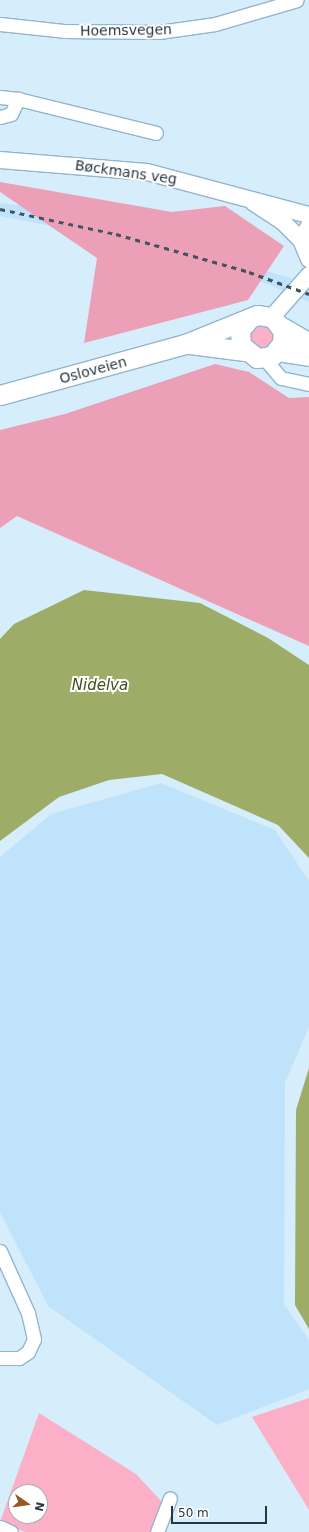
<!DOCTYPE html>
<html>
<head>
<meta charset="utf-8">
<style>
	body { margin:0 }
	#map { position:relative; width:309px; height:1532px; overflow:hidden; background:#d6edfc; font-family:"DejaVu Sans",sans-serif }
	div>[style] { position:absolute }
	.built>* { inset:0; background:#c0e3fc }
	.green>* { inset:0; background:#fcb0c8 }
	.round { border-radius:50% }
	.forest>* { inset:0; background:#eba0b7 }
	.water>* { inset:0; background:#9dac67 }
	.roads { filter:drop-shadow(1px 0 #92b5ce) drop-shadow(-1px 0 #92b5ce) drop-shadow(0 1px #92b5ce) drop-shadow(0 -1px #92b5ce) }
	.minor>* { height:13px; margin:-6.5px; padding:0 6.5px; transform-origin:6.5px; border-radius:6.5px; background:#fff }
	.major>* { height:16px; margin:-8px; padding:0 8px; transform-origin:8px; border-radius:8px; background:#fff }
	.highway>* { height:19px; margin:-9.5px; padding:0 9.5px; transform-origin:9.5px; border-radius:9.5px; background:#fff }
	.rail>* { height:3px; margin-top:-1.5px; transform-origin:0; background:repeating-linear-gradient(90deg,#43535e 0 5px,transparent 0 10px) }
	span { translate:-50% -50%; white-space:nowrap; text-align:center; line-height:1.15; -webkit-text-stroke:4px #fff; paint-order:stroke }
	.street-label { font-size:14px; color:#283641 }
	.water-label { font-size:15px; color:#46501d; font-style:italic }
	.north { position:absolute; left:8px; top:1484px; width:40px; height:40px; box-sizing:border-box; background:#fff; border:1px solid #a9afb3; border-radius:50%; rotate:103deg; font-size:11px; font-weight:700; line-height:16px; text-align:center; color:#283641 }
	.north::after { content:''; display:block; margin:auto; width:14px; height:18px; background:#96581e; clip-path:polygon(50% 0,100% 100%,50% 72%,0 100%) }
	.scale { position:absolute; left:171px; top:1506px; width:96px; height:18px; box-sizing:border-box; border:2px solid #283641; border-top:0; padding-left:5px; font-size:12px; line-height:14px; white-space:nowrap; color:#283641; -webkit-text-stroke:3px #fff; paint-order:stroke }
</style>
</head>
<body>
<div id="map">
	<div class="built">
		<i style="clip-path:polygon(0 203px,40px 208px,189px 247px,309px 284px,309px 302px,262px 282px,109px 237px,0 216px)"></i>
		<i style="clip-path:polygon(161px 783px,275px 830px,309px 881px,309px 1027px,285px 1083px,284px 1304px,309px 1340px,309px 1389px,217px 1425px,48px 1306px,0 1212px,0 857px,51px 814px)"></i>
	</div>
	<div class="green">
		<i class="round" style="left:250px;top:324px;width:24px;height:24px"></i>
		<i style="clip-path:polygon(309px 1398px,309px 1510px,252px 1417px)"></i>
		<i style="clip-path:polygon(evenodd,39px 1413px,136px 1474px,163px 1503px,150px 1532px,25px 1532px,0 1522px,39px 1413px,16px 1492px,40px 1492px,40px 1516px,16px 1516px,16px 1492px)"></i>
	</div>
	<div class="forest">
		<i style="clip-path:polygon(0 182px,172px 212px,225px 206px,284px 246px,248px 300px,84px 343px,97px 258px,0 192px)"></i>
		<i style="clip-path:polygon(215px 364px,249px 372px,289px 398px,309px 397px,309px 646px,17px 516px,0 528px,0 430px,65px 414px)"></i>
	</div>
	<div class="water">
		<i style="clip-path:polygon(84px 590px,200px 603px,268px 638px,309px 665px,309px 858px,278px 825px,162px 774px,109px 780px,59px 797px,0 841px,0 639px,14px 624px)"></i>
		<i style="clip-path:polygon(309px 1068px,309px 1329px,295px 1305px,296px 1110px)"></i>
	</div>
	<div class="roads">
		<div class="minor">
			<i style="left:0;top:24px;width:64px;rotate:6.2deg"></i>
			<i style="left:64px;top:31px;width:95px;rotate:0.6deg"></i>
			<i style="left:159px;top:32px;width:57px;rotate:-8.1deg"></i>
			<i style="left:215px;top:24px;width:85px;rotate:-16.3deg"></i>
			<i style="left:0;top:97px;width:18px;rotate:6deg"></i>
			<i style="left:0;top:117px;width:11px;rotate:-15deg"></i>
			<i style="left:11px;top:114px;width:17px;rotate:-65deg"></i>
			<i style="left:18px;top:99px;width:142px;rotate:13.8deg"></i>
			<i style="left:264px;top:358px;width:26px;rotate:50deg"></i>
			<i style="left:281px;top:378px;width:29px;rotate:12deg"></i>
			<i style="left:0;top:1251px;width:68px;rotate:65.7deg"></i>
			<i style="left:28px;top:1313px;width:27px;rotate:77deg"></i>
			<i style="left:34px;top:1339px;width:14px;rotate:115deg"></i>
			<i style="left:28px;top:1352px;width:11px;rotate:146deg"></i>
			<i style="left:19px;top:1358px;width:19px;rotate:180deg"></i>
			<i style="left:0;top:1527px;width:12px;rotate:24deg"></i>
			<i style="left:157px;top:1532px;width:36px;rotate:-69deg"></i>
		</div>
		<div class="major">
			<i style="left:0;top:160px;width:147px;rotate:4.7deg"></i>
			<i style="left:147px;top:172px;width:168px;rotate:14.9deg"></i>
			<i style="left:254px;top:203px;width:33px;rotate:33deg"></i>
			<i style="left:282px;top:221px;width:27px;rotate:45deg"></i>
			<i style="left:309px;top:226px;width:16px;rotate:120deg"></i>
			<i style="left:301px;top:240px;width:21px;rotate:67deg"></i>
			<i style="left:272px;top:317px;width:56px;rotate:-48.6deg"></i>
		</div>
		<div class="highway">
			<i style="left:280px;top:326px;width:34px;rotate:30deg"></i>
			<i style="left:190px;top:344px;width:55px;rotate:7.3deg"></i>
			<i style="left:278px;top:351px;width:31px;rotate:9deg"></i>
			<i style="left:0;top:395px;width:192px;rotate:-15.4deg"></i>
			<i style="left:185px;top:344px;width:78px;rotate:-21.9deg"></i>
			<i style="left:257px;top:315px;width:15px;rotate:8deg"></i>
			<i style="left:272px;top:317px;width:18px;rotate:52deg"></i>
			<i style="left:283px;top:331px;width:12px;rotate:95deg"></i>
			<i style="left:282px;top:343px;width:16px;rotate:128deg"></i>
			<i style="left:272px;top:356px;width:15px;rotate:172deg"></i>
			<i style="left:257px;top:358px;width:21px;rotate:-141deg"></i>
			<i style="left:241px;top:345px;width:15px;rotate:-94deg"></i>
			<i style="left:240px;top:330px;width:16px;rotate:-50deg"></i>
		</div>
	</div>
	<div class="rail">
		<i style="left:0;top:209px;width:119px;rotate:12.2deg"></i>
		<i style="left:116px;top:234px;width:138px;rotate:15.9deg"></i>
		<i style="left:249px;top:272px;width:64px;rotate:20.1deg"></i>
	</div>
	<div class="street-label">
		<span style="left:126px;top:30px;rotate:-1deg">Hoemsvegen</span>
		<span style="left:126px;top:172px;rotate:8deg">Bøckmans veg</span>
		<span style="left:93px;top:370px;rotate:-15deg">Osloveien</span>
	</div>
	<div class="water-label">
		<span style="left:100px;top:686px">Nidelva</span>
	</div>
	<div class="north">N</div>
	<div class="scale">50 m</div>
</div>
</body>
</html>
